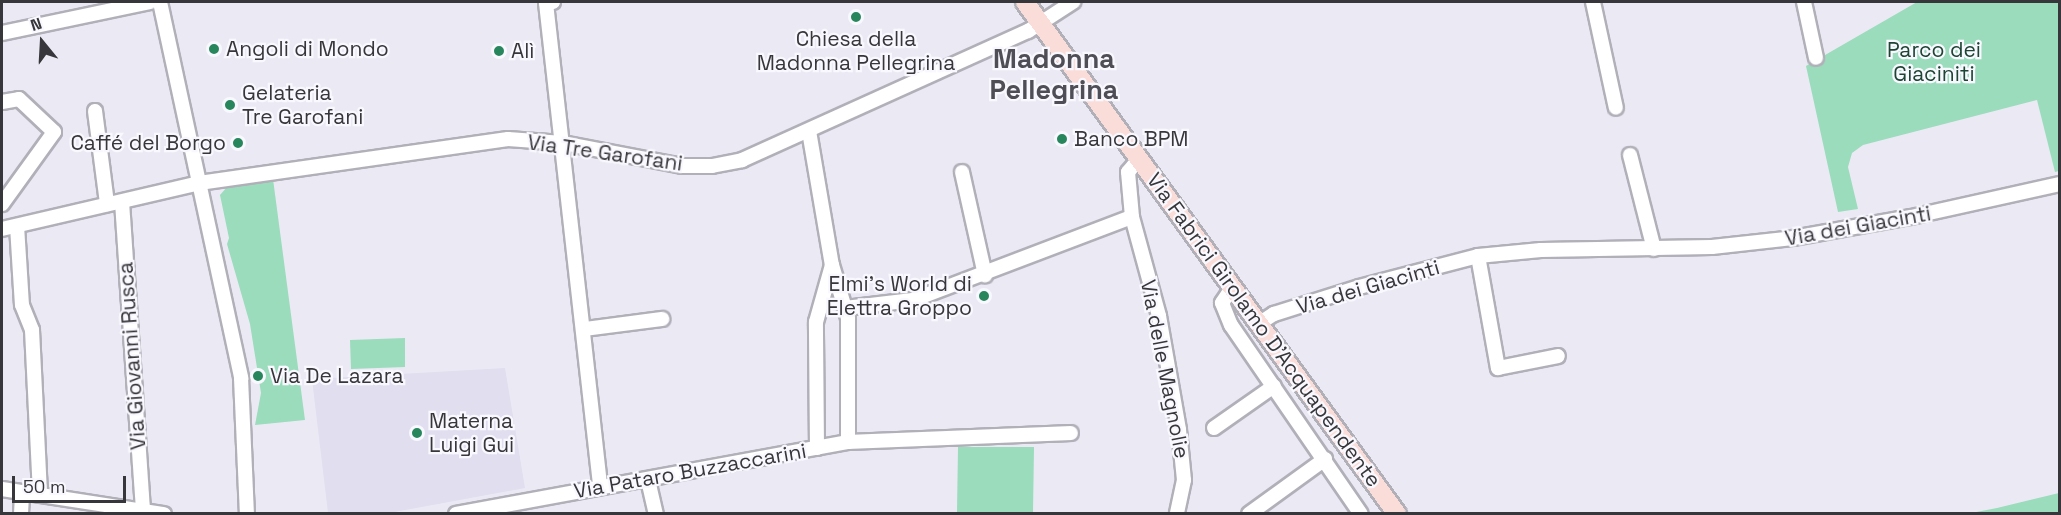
<!DOCTYPE html>
<html>
<head>
<meta charset="utf-8">
<style>
	body { margin:0 }
	#map { position:relative; width:2061px; height:515px; overflow:hidden; background:#ebeaf4; font-family:"Space Grotesk",sans-serif }
	div>[style] { position:absolute }
	.built>* { inset:0; background:#e0deef }
	.green>* { inset:0; background:#9adcbc }
	.roads { filter:drop-shadow(2px 0 #b1b0b9) drop-shadow(-2px 0 #b1b0b9) drop-shadow(0 2px #b1b0b9) drop-shadow(0 -2px #b1b0b9) }
	.minor>* { height:14px; margin:-7px; padding:0 7px; transform-origin:7px; border-radius:7px; background:#fff }
	.secondary>* { height:18px; margin:-9px; padding:0 9px; transform-origin:9px; border-radius:9px; background:#faddd8 }
	.dots>* { width:16px; height:16px; translate:-50% -50%; box-sizing:border-box; border:3px solid #f9f8fe; border-radius:50% }
	span { translate:-50% -50%; white-space:nowrap; text-align:center; line-height:1.15; -webkit-text-stroke:4.5px #f9f8fe; paint-order:stroke }
	.poi-label { font-size:21px; color:#37373b }
	.left { translate:0 -50%; text-align:left }
	.right { translate:-100% -50%; text-align:right }
	.park-label { font-size:21px; color:#1d4534 }
	.street-label { font-size:21px; color:#37373b }
	.district-label { font-size:27px; color:#4f4e56; font-weight:700 }
	.frame { position:absolute; inset:0; border:3px solid #37373b; pointer-events:none }
	.north { position:absolute; left:12px; top:12px; width:60px; height:60px; -webkit-text-stroke:4px #f9f8fe; paint-order:stroke; rotate:342deg; font-size:16px; font-weight:700; line-height:24px; text-align:center; color:#37373b }
	.north::after { content:''; display:block; margin:auto; width:21px; height:27px; background:#37373b; clip-path:polygon(50% 0,100% 100%,50% 72%,0 100%) }
	.scale { position:absolute; left:12px; top:476px; width:114px; height:27px; box-sizing:border-box; border:3px solid #37373b; border-top:0; padding-left:8px; font-size:18px; line-height:21px; white-space:nowrap; color:#37373b; -webkit-text-stroke:4px #f9f8fe; paint-order:stroke }
</style>
</head>
<body>
<div id="map">
	<div class="built">
		<i style="clip-path:polygon(505px 368px,525px 488px,389px 513px,328px 513px,312px 379px)"></i>
	</div>
	<div class="green">
		<i style="clip-path:polygon(1917px 2px,2059px 2px,2059px 171px,2055px 172px,2037px 100px,1863px 145px,1852px 153px,1848px 167px,1858px 209px,1838px 212px,1806px 66px)"></i>
		<i style="clip-path:polygon(273px 179px,305px 420px,255px 425px,261px 393px,250px 324px,227px 244px,229px 238px,220px 195px,227px 187px)"></i>
		<i style="clip-path:polygon(405px 338px,405px 367px,351px 369px,350px 340px)"></i>
		<i style="clip-path:polygon(958px 447px,1034px 447px,1033px 513px,957px 513px)"></i>
		<i style="clip-path:polygon(2059px 493px,2059px 513px,1971px 513px,1997px 508px)"></i>
	</div>
	<div class="roads">
		<div class="minor">
			<i style="left:160px;top:2px;width:385px;rotate:77.8deg"></i>
			<i style="left:241px;top:378px;width:136px;rotate:87.5deg"></i>
			<i style="left:553px;top:2px;width:7px;rotate:172deg"></i>
			<i style="left:546px;top:3px;width:487px;rotate:83.6deg"></i>
			<i style="left:1593px;top:2px;width:108px;rotate:77.8deg"></i>
			<i style="left:1804px;top:2px;width:57px;rotate:77.9deg"></i>
			<i style="left:2px;top:33px;width:151px;rotate:-11.8deg"></i>
			<i style="left:2px;top:102px;width:17px;rotate:-10deg"></i>
			<i style="left:19px;top:99px;width:48px;rotate:43.3deg"></i>
			<i style="left:54px;top:132px;width:89px;rotate:125.8deg"></i>
			<i style="left:95px;top:111px;width:94px;rotate:82.6deg"></i>
			<i style="left:809px;top:131px;width:136px;rotate:80.3deg"></i>
			<i style="left:832px;top:265px;width:55px;rotate:73.2deg"></i>
			<i style="left:848px;top:318px;width:124px;rotate:90deg"></i>
			<i style="left:1630px;top:155px;width:97px;rotate:75.7deg"></i>
			<i style="left:1139px;top:159px;width:17px;rotate:130deg"></i>
			<i style="left:1128px;top:172px;width:45px;rotate:84.9deg"></i>
			<i style="left:1132px;top:217px;width:103px;rotate:74.7deg"></i>
			<i style="left:1159px;top:316px;width:116px;rotate:80deg"></i>
			<i style="left:1179px;top:430px;width:50px;rotate:84.3deg"></i>
			<i style="left:1184px;top:480px;width:35px;rotate:102deg"></i>
			<i style="left:962px;top:172px;width:106px;rotate:77.4deg"></i>
			<i style="left:122px;top:202px;width:309px;rotate:86.1deg"></i>
			<i style="left:17px;top:226px;width:79px;rotate:86.4deg"></i>
			<i style="left:22px;top:305px;width:27px;rotate:68deg"></i>
			<i style="left:32px;top:330px;width:165px;rotate:87.2deg"></i>
			<i style="left:2px;top:229px;width:202px;rotate:-13.1deg"></i>
			<i style="left:199px;top:183px;width:312px;rotate:-8.1deg"></i>
			<i style="left:508px;top:139px;width:55px;rotate:4.2deg"></i>
			<i style="left:563px;top:143px;width:121px;rotate:10.9deg"></i>
			<i style="left:682px;top:166px;width:30px"></i>
			<i style="left:712px;top:166px;width:31px;rotate:-11deg"></i>
			<i style="left:742px;top:160px;width:314px;rotate:-24.3deg"></i>
			<i style="left:1028px;top:31px;width:54px;rotate:-32.8deg"></i>
			<i style="left:1478px;top:256px;width:114px;rotate:79.9deg"></i>
			<i style="left:1498px;top:368px;width:61px;rotate:-11.3deg"></i>
			<i style="left:1232px;top:288px;width:18px;rotate:124deg"></i>
			<i style="left:1222px;top:303px;width:24px;rotate:68deg"></i>
			<i style="left:1231px;top:325px;width:229px;rotate:55.5deg"></i>
			<i style="left:845px;top:308px;width:68px;rotate:-6.7deg"></i>
			<i style="left:913px;top:300px;width:234px;rotate:-20.8deg"></i>
			<i style="left:1260px;top:323px;width:17px;rotate:-33deg"></i>
			<i style="left:1274px;top:314px;width:89px;rotate:-17.6deg"></i>
			<i style="left:1359px;top:287px;width:123px;rotate:-14.6deg"></i>
			<i style="left:1478px;top:256px;width:63px;rotate:-5.4deg"></i>
			<i style="left:1541px;top:250px;width:171px;rotate:-1deg"></i>
			<i style="left:1712px;top:247px;width:81px;rotate:-6.3deg"></i>
			<i style="left:1793px;top:238px;width:120px;rotate:-10.1deg"></i>
			<i style="left:1911px;top:217px;width:153px;rotate:-12.5deg"></i>
			<i style="left:585px;top:329px;width:78px;rotate:-7.4deg"></i>
			<i style="left:1214px;top:428px;width:73px;rotate:-35deg"></i>
			<i style="left:817px;top:448px;width:126px;rotate:-90.5deg"></i>
			<i style="left:816px;top:322px;width:59px;rotate:-74.3deg"></i>
			<i style="left:648px;top:480px;width:35px;rotate:77deg"></i>
			<i style="left:2px;top:489px;width:164px;rotate:8.8deg"></i>
			<i style="left:21px;top:514px;width:21px;rotate:-87deg"></i>
			<i style="left:456px;top:514px;width:399px;rotate:-10.4deg"></i>
			<i style="left:848px;top:442px;width:223px;rotate:-2.3deg"></i>
			<i style="left:1249px;top:514px;width:94px;rotate:-35.9deg"></i>
		</div>
		<div class="secondary">
			<i style="left:1025px;top:2px;width:633px;rotate:54deg"></i>
		</div>
	</div>
	<div class="dots">
		<i style="left:856px;top:17px;background:#28865d"></i>
		<i style="left:214px;top:49px;background:#28865d"></i>
		<i style="left:499px;top:51px;background:#28865d"></i>
		<i style="left:230px;top:105px;background:#28865d"></i>
		<i style="left:1062px;top:139px;background:#28865d"></i>
		<i style="left:238px;top:143px;background:#28865d"></i>
		<i style="left:984px;top:296px;background:#28865d"></i>
		<i style="left:258px;top:376px;background:#28865d"></i>
		<i style="left:417px;top:433px;background:#28865d"></i>
	</div>
	<div class="poi-label">
		<span style="left:856px;top:51px">Chiesa della<br>Madonna Pellegrina</span>
		<span class="left" style="left:226px;top:49px">Angoli di Mondo</span>
		<span class="left" style="left:511px;top:51px">Alì</span>
		<span class="left" style="left:242px;top:105px">Gelateria<br>Tre Garofani</span>
		<span class="left" style="left:1074px;top:139px">Banco BPM</span>
		<span class="right" style="left:226px;top:143px">Caffé del Borgo</span>
		<span class="right" style="left:972px;top:296px">Elmi's World di<br>Elettra Groppo</span>
		<span class="left" style="left:270px;top:376px">Via De Lazara</span>
		<span class="left" style="left:429px;top:433px">Materna<br>Luigi Gui</span>
	</div>
	<div class="park-label">
		<span style="left:1934px;top:62px">Parco dei<br>Giaciniti</span>
	</div>
	<div class="street-label">
		<span style="left:605px;top:153px;rotate:8deg">Via Tre Garofani</span>
		<span style="left:1858px;top:226px;rotate:-10deg">Via dei Giacinti</span>
		<span style="left:1368px;top:287px;rotate:-16deg">Via dei Giacinti</span>
		<span style="left:1264px;top:330px;rotate:54deg">Via Fabrici Girolamo D'Acquapendente</span>
		<span style="left:132px;top:356px;rotate:-94deg">Via Giovanni Rusca</span>
		<span style="left:1165px;top:369px;rotate:79deg">Via delle Magnolie</span>
		<span style="left:690px;top:471px;rotate:-10deg">Via Pataro Buzzaccarini</span>
	</div>
	<div class="district-label">
		<span style="left:1054px;top:74px">Madonna<br>Pellegrina</span>
	</div>
	<div class="frame"></div>
	<div class="north">N</div>
	<div class="scale">50 m</div>
</div>
</body>
</html>
